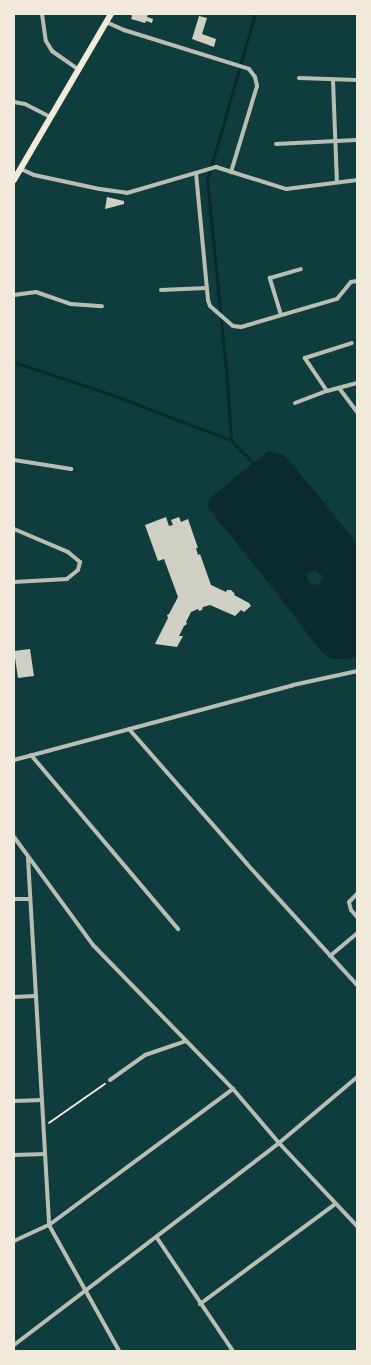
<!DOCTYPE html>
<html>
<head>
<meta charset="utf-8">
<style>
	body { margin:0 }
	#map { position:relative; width:371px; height:1365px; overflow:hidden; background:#0f3d3e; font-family:Spectral,serif }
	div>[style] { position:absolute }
	.water>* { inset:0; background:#0a2a2b }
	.stream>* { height:2.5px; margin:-1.25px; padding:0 1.25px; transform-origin:1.25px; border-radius:1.25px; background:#0a2a2b }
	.building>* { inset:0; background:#cfcfc3 }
	.path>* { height:1.5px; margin:-0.75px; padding:0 0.75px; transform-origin:0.75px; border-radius:0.75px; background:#f1e9da }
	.minor>* { height:4px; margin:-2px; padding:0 2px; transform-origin:2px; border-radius:2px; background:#b8beb3 }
	.secondary>* { height:5.5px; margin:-2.75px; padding:0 2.75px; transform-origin:2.75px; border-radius:2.75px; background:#f1e9da }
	span { translate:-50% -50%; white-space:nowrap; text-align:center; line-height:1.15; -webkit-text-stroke:3px #f1e9da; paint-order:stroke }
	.frame { position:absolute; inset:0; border:15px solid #f1e9da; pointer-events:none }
</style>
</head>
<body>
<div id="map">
	<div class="water">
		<i style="clip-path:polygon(evenodd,268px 451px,283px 455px,289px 460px,357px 543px,357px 658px,336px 659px,328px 657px,319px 649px,276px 592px,208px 508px,209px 499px,268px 451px,315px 570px,323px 576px,320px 584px,313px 585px,308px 581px,307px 573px,315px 570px)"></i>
	</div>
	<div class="stream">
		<i style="left:14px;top:362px;width:104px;rotate:18.4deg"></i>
		<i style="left:113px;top:395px;width:126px;rotate:20.9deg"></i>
		<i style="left:231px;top:440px;width:35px;rotate:46deg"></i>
		<i style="left:231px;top:440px;width:70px;rotate:-94.1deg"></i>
		<i style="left:226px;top:370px;width:190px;rotate:-95.7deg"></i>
		<i style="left:207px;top:181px;width:174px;rotate:-74deg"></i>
	</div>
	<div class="building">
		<i style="clip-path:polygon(130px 14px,148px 14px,147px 17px,153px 19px,152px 23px,146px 21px,145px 23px,131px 19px,132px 16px)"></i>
		<i style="clip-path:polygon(199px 16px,207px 18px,202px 34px,216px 39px,214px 47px,192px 39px)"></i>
		<i style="clip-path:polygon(107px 197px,124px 201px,124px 204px,105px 209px)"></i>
		<i style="clip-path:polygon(166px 517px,169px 526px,173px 525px,171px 520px,179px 517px,181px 522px,188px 519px,198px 548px,196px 548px,198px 555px,200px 554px,211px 585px,226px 592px,227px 590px,231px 590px,235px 594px,234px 595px,249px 603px,251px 606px,244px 612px,241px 610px,235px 616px,210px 605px,203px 607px,202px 610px,199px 611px,198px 609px,191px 612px,186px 622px,187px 624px,184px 626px,179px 636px,183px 636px,177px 647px,155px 644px,168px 618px,167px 615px,169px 614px,178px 597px,164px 559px,158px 561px,145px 525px)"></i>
		<i style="clip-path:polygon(30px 649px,34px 676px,18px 678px,14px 651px)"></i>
	</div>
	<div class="path">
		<i style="left:49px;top:1123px;width:68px;rotate:-34.9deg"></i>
	</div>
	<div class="minor">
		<i style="left:42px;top:14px;width:27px;rotate:82deg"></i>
		<i style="left:46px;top:41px;width:12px;rotate:59deg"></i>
		<i style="left:52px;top:51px;width:33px;rotate:35deg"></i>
		<i style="left:106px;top:22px;width:20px;rotate:24deg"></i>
		<i style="left:124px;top:30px;width:131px;rotate:17.3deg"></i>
		<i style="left:249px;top:69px;width:10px;rotate:53deg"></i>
		<i style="left:255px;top:77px;width:9px;rotate:77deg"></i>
		<i style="left:257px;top:86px;width:90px;rotate:106.8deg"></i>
		<i style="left:299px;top:78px;width:58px;rotate:2deg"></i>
		<i style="left:333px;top:80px;width:102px;rotate:87.8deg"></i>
		<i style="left:14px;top:102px;width:11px;rotate:10deg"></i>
		<i style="left:25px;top:104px;width:29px;rotate:27deg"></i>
		<i style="left:276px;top:144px;width:81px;rotate:-2.8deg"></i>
		<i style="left:21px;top:169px;width:14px;rotate:25deg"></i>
		<i style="left:34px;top:175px;width:67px;rotate:12deg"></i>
		<i style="left:100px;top:189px;width:27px;rotate:8deg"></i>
		<i style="left:127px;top:193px;width:93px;rotate:-16.3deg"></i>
		<i style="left:216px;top:167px;width:73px;rotate:17.4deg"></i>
		<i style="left:286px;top:189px;width:72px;rotate:-7.2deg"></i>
		<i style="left:196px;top:173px;width:128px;rotate:84.6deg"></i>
		<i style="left:208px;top:300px;width:6px;rotate:72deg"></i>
		<i style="left:210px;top:306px;width:30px;rotate:41deg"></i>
		<i style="left:233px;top:326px;width:8px;rotate:7deg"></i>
		<i style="left:241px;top:327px;width:100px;rotate:-16.3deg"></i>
		<i style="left:337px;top:299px;width:22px;rotate:-51deg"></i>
		<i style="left:351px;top:282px;width:6px;rotate:-9deg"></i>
		<i style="left:161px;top:290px;width:45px;rotate:-2.5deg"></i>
		<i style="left:14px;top:295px;width:22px;rotate:-8deg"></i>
		<i style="left:36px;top:292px;width:37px;rotate:19deg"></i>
		<i style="left:71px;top:304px;width:31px;rotate:4deg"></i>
		<i style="left:281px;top:315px;width:39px;rotate:-107deg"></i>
		<i style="left:270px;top:278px;width:32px;rotate:-16deg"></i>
		<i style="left:339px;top:388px;width:30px;rotate:53deg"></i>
		<i style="left:327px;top:391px;width:40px;rotate:-124deg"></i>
		<i style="left:305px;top:358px;width:49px;rotate:-17.7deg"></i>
		<i style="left:295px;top:403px;width:34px;rotate:-21deg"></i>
		<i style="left:327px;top:391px;width:31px;rotate:-15deg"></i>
		<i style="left:14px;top:460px;width:58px;rotate:9deg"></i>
		<i style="left:14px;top:529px;width:59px;rotate:23.1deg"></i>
		<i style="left:68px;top:552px;width:16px;rotate:40deg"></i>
		<i style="left:80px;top:562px;width:8px;rotate:104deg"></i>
		<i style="left:78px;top:570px;width:14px;rotate:141deg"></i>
		<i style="left:67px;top:579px;width:53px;rotate:176.8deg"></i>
		<i style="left:129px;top:729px;width:179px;rotate:48.8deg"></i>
		<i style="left:247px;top:864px;width:164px;rotate:47.7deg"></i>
		<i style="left:31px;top:755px;width:228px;rotate:49.8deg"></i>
		<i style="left:14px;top:760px;width:289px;rotate:-15deg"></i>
		<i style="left:293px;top:685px;width:66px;rotate:-12.3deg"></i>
		<i style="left:14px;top:837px;width:134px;rotate:53.8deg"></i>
		<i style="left:93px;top:945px;width:201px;rotate:45.8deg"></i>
		<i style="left:233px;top:1089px;width:71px;rotate:49.6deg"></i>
		<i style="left:279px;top:1143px;width:114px;rotate:46.8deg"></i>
		<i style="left:28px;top:858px;width:368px;rotate:86.7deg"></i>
		<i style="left:49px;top:1225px;width:144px;rotate:60.9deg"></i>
		<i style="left:357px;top:894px;width:11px;rotate:135deg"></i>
		<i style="left:349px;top:902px;width:8px;rotate:76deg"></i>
		<i style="left:351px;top:910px;width:9px;rotate:49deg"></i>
		<i style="left:14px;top:899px;width:16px"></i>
		<i style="left:330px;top:956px;width:35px;rotate:-40deg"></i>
		<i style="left:14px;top:997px;width:21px;rotate:-3deg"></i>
		<i style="left:110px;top:1080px;width:43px;rotate:-35.5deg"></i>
		<i style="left:145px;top:1055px;width:43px;rotate:-18.9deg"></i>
		<i style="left:14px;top:1101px;width:28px;rotate:-2deg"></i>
		<i style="left:14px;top:1155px;width:31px;rotate:-2deg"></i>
		<i style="left:157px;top:1238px;width:136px;rotate:56.1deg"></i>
		<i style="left:14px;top:1241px;width:38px;rotate:-25deg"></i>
		<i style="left:49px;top:1225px;width:229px;rotate:-36.5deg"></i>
		<i style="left:200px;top:1304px;width:168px;rotate:-36.5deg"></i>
		<i style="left:14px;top:1345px;width:333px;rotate:-37.3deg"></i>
		<i style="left:279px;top:1143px;width:102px;rotate:-40.2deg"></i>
	</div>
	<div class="secondary">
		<i style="left:14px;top:180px;width:192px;rotate:-59.7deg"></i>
	</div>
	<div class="frame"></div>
</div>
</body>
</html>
